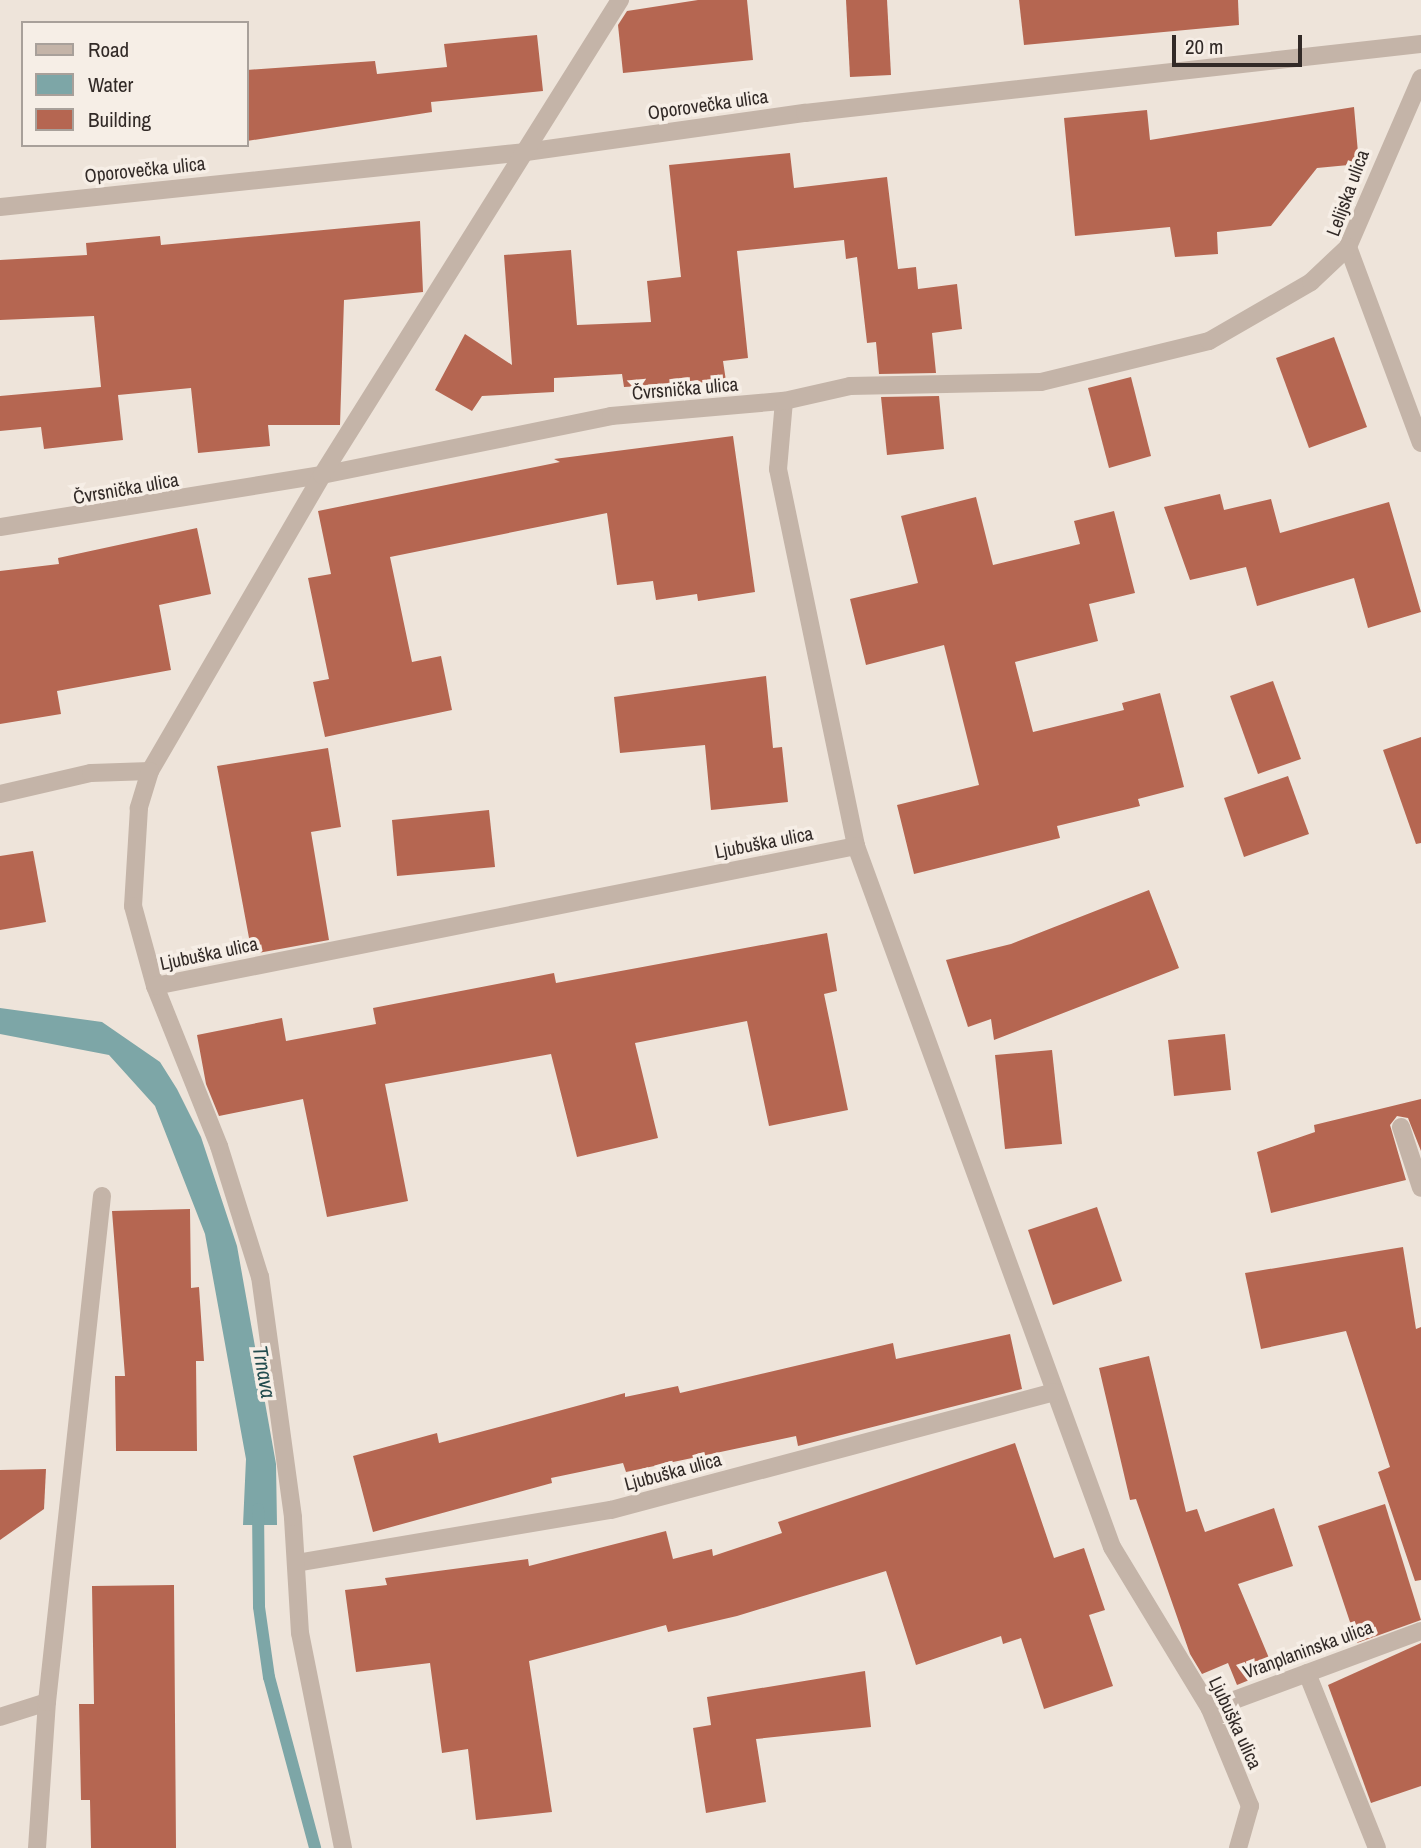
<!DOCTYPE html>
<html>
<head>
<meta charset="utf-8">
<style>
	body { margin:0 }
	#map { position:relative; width:1421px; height:1848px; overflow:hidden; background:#eee4da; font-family:"Archivo Narrow",sans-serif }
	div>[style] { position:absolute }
	.water>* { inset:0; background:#7da6a7 }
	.stream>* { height:12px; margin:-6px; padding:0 6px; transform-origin:6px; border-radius:6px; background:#7da6a7 }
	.building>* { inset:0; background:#b56651 }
	.street>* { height:18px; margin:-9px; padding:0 9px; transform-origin:9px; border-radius:9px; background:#c4b4a8 }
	span { translate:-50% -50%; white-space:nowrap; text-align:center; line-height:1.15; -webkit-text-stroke:7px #f6eee6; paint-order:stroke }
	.street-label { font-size:19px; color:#322a27 }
	.water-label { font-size:21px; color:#224c4e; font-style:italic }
	.legend { position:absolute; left:21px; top:21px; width:228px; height:126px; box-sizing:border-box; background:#f6eee6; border:2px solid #a8a09a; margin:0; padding:9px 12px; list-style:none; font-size:21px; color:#322a27 }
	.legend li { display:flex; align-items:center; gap:14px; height:35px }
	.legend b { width:35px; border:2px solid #a8a09a }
	.scale { position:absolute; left:1172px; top:35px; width:130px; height:32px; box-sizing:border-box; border:4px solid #322a27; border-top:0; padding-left:9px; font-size:21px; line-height:24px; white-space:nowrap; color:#322a27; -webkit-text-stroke:5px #f6eee6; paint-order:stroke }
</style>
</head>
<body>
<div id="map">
	<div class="water">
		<i style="clip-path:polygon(0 1008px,102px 1022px,160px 1062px,177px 1089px,201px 1137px,237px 1246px,276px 1464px,277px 1525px,243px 1525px,246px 1459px,205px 1234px,155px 1106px,109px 1055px,0 1034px)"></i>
	</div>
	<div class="stream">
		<i style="left:258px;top:1509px;width:98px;rotate:89.4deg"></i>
		<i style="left:259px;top:1607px;width:71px;rotate:81.9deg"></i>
		<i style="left:269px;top:1677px;width:177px;rotate:74.9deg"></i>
	</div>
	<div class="building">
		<i style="clip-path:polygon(698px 0,747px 0,753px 60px,623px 73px,618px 25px,627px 11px)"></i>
		<i style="clip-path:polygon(846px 0,887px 0,891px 75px,850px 77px)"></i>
		<i style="clip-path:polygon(1019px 0,1238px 0,1239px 25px,1024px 45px)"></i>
		<i style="clip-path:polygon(537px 35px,543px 91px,431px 102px,432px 112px,247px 141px,247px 70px,375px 61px,377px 74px,447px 67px,444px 44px)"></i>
		<i style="clip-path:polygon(1354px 107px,1359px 164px,1317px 168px,1271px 226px,1217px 232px,1218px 254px,1175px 257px,1170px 227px,1075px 236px,1064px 118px,1147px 110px,1150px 140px)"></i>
		<i style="clip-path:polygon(790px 153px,794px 188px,887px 177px,898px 269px,916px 267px,918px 289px,957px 284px,962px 329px,932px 333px,936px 373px,879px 374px,876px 342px,867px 343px,857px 257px,846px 259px,844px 240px,737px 251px,748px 358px,723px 361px,726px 381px,624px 387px,622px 374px,554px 378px,554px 392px,482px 396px,472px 411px,435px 390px,465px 334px,512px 365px,504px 255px,571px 250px,577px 325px,651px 322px,647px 281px,681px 277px,669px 165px)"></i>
		<i style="clip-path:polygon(420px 221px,423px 292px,344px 300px,340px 425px,268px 425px,270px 446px,198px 453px,191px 388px,118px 395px,123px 440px,44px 449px,41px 427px,0 431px,0 396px,101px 387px,94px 316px,0 320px,0 260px,87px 255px,86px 243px,160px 236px,161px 245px)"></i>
		<i style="clip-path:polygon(1334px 337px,1367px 427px,1309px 448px,1276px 358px)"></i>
		<i style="clip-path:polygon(1131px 377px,1151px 456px,1109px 468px,1088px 388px)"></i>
		<i style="clip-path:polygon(939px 396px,944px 449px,887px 455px,881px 397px)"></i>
		<i style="clip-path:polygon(733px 436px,755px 592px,698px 601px,697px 594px,656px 600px,653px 581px,617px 585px,607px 513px,390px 557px,412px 662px,441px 656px,452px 710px,325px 737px,313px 682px,329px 679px,308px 578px,331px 574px,318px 511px,560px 462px,554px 459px)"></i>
		<i style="clip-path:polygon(1220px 494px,1224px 510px,1271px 499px,1280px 533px,1389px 502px,1421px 612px,1368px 628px,1354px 578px,1257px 606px,1246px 567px,1190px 580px,1164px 507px)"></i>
		<i style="clip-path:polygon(976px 497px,993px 565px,1080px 544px,1074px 521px,1114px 511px,1135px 593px,1089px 604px,1098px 641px,1015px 662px,1033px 732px,1124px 710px,1122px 703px,1160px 693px,1184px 787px,1138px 799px,1140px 806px,1057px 826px,1060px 838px,914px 874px,897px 805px,979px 785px,944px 645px,866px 665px,850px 599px,918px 583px,901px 516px)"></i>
		<i style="clip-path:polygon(197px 528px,211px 594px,159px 605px,171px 670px,57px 691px,61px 714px,0 724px,0 571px,59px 564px,58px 558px)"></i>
		<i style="clip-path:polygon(766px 676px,773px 748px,782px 747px,788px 802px,711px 810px,705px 745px,620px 753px,614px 697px)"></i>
		<i style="clip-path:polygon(1273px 681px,1301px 759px,1258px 774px,1230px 696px)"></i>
		<i style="clip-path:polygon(1421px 737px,1421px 843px,1416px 844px,1383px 750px)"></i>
		<i style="clip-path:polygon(328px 748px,341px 827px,311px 832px,329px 940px,252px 954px,217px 766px)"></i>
		<i style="clip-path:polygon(1288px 776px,1309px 834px,1244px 857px,1224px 798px)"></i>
		<i style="clip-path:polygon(489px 810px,495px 867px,397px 876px,392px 820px)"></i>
		<i style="clip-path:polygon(33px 851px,46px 922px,0 930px,0 856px)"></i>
		<i style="clip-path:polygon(1149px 890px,1179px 968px,994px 1040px,991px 1019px,968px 1027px,946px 960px,1011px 944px)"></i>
		<i style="clip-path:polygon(827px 933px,837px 991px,824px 994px,848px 1110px,769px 1126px,747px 1021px,635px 1043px,658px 1138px,577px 1157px,551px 1054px,385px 1084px,408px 1201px,327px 1217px,303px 1099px,219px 1116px,206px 1084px,197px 1035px,282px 1018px,286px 1041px,376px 1024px,373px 1008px,554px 973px,556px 983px)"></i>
		<i style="clip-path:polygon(1225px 1034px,1231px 1090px,1174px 1096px,1168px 1040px)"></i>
		<i style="clip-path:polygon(1052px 1050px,1062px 1144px,1005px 1149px,995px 1055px)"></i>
		<i style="clip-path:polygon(1421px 1099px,1421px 1151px,1408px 1118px,1397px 1116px,1390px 1125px,1406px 1180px,1271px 1213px,1257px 1152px,1315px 1132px,1314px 1125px)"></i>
		<i style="clip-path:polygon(1097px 1207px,1122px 1281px,1053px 1305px,1028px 1230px)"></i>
		<i style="clip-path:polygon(190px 1209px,191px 1288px,199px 1287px,204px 1361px,196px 1361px,197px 1451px,116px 1451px,115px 1376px,125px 1376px,112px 1211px)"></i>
		<i style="clip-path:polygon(1403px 1247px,1416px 1329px,1421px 1327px,1421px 1580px,1415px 1581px,1378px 1472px,1390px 1467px,1346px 1331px,1261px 1349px,1245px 1273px)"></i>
		<i style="clip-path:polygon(1010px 1334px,1022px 1389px,798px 1446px,796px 1436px,626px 1472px,623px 1463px,551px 1478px,552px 1483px,373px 1532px,353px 1456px,437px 1433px,439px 1443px,625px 1393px,625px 1397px,678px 1386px,680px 1393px,893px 1343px,896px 1359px)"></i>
		<i style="clip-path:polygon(1149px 1356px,1186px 1512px,1197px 1509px,1205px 1532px,1274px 1508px,1293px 1566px,1238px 1584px,1274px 1670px,1237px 1685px,1228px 1663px,1202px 1674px,1190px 1654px,1136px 1499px,1130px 1500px,1099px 1368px)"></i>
		<i style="clip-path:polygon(1015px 1443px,1054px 1558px,1084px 1548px,1105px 1610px,1089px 1615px,1113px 1686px,1044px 1709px,1021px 1638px,1003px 1644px,1001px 1636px,916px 1665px,886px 1571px,737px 1616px,668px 1632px,666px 1625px,529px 1661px,552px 1812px,476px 1820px,468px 1749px,442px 1753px,430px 1663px,356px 1672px,345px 1590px,387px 1585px,385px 1578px,528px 1559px,529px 1566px,666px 1531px,673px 1559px,712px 1549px,713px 1556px,782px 1533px,778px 1522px)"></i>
		<i style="clip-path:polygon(46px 1469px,44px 1509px,0 1540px,0 1470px)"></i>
		<i style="clip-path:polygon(1385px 1504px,1421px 1620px,1357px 1643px,1318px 1526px)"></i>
		<i style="clip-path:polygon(174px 1585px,176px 1848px,91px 1848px,90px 1800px,81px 1800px,79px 1704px,94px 1704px,92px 1586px)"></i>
		<i style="clip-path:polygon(1421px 1643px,1421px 1786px,1371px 1803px,1328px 1685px)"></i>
		<i style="clip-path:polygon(865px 1671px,871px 1727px,756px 1739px,766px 1802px,706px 1813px,693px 1728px,711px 1725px,707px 1697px)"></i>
	</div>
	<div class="street">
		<i style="left:1421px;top:78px;width:184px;rotate:113.4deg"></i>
		<i style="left:1348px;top:247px;width:209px;rotate:69.6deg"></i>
		<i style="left:0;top:207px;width:529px;rotate:-5.97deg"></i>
		<i style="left:526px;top:152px;width:282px;rotate:-8deg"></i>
		<i style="left:805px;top:113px;width:620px;rotate:-6.39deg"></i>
		<i style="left:784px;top:401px;width:68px;rotate:95deg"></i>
		<i style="left:778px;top:469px;width:385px;rotate:78.3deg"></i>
		<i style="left:856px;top:846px;width:746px;rotate:69.94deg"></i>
		<i style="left:1112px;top:1547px;width:189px;rotate:58.8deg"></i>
		<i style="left:1210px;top:1709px;width:105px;rotate:67.6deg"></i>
		<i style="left:1250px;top:1806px;width:44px;rotate:105.9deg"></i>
		<i style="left:0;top:527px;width:326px;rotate:-9.2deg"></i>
		<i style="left:322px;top:475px;width:295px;rotate:-11.5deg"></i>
		<i style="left:611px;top:416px;width:174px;rotate:-5deg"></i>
		<i style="left:784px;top:401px;width:68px;rotate:-12.8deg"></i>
		<i style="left:850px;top:386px;width:191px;rotate:-1.2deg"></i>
		<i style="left:1041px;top:382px;width:173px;rotate:-13.7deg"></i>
		<i style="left:1209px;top:341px;width:118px;rotate:-30deg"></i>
		<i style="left:1311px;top:282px;width:51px;rotate:-43.4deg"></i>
		<i style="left:150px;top:771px;width:342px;rotate:-59.8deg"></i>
		<i style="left:322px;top:475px;width:561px;rotate:-57.9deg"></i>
		<i style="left:0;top:794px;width:93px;rotate:-13deg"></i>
		<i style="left:91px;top:773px;width:59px;rotate:-1.9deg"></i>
		<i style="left:150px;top:771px;width:39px;rotate:107deg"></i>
		<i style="left:139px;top:808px;width:98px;rotate:93.5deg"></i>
		<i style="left:133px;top:906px;width:83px;rotate:74.6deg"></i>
		<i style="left:1401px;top:1127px;width:64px;rotate:71.8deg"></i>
		<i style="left:296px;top:1563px;width:319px;rotate:-9.6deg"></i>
		<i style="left:611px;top:1510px;width:459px;rotate:-14.9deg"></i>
		<i style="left:1307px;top:1673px;width:188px;rotate:68.2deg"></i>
		<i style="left:1210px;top:1709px;width:225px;rotate:-20.3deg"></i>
		<i style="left:0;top:1717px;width:49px;rotate:-17.7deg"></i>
		<i style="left:37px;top:1848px;width:146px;rotate:-86.1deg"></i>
		<i style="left:47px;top:1702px;width:509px;rotate:-83.8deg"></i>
		<i style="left:343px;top:1848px;width:219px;rotate:-101.3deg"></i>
		<i style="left:300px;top:1633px;width:116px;rotate:-93.5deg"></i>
		<i style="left:293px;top:1517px;width:242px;rotate:-97.8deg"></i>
		<i style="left:260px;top:1277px;width:137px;rotate:-107.4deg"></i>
		<i style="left:219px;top:1146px;width:172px;rotate:-111.8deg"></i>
		<i style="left:155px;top:986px;width:715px;rotate:-11.29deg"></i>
	</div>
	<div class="street-label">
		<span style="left:708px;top:105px;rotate:-8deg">Oporovečka ulica</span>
		<span style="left:145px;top:170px;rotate:-6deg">Oporovečka ulica</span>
		<span style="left:1348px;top:193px;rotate:-70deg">Lelijska ulica</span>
		<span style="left:685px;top:389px;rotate:-5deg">Čvrsnička ulica</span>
		<span style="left:126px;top:489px;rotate:-10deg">Čvrsnička ulica</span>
		<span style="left:764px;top:843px;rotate:-11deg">Ljubuška ulica</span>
		<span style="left:209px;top:954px;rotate:-12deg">Ljubuška ulica</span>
		<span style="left:673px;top:1472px;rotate:-15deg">Ljubuška ulica</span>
		<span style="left:1308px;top:1650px;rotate:-20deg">Vranplaninska ulica</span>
		<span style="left:1235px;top:1723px;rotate:65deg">Ljubuška ulica</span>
	</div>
	<div class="water-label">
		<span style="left:264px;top:1372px;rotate:80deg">Trnava</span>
	</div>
	<ul class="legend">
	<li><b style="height:9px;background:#c4b4a8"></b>Road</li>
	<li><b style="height:19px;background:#7da6a7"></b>Water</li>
	<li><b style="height:19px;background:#b56651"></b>Building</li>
	</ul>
	<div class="scale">20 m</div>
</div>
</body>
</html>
